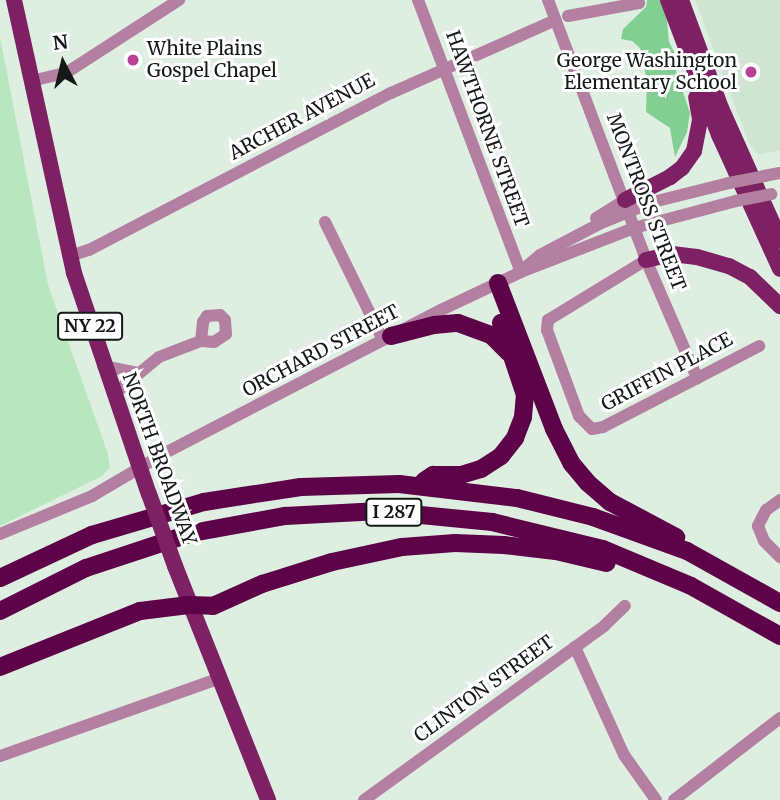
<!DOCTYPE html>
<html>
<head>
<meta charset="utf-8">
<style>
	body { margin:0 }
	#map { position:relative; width:780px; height:800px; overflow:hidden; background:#deefe1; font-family:Merriweather,serif }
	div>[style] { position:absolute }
	.built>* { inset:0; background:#cfe5d2 }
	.green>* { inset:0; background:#b7e6bf }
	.forest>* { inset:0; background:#83ce92 }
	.minor>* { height:12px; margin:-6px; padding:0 6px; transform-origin:6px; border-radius:6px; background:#b380a1 }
	.major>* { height:16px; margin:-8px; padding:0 8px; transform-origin:8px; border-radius:8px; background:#7d2064 }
	.highway>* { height:18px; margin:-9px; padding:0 9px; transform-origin:9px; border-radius:9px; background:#5e0249 }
	.minor-bridge>* { height:12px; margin:-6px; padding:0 6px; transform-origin:6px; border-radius:6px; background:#b380a1 }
	.major-bridge>* { height:16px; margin:-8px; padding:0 8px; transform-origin:8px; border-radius:8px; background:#7d2064 }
	.dots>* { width:19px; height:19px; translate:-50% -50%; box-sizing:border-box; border:4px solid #fff; border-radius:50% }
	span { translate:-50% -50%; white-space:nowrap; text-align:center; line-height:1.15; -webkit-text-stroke:6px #fff; paint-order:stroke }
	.shield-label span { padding:2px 5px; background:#fff; border:2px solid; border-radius:5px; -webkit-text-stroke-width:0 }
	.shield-label { font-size:18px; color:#131914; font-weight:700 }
	.poi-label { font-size:19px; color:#131914 }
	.left { translate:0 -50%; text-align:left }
	.right { translate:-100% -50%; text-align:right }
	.street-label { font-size:19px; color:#131914 }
	.north { position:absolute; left:28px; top:28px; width:70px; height:70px; -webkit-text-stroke:5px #fff; paint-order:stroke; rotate:353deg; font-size:19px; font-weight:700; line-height:28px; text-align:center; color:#131914 }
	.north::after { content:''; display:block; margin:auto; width:24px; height:32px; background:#131914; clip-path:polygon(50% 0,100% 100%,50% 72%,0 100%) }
</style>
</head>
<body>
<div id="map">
	<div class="built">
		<i style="clip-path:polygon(695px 0,780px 0,780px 150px,759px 155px,749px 143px)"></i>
	</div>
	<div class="green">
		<i style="clip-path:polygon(0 37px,48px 285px,108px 454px,110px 467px,102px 476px,0 526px)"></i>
	</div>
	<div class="forest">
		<i style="clip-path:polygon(647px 0,660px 0,666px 11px,669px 42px,677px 57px,676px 71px,690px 113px,687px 132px,675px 157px,670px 128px,646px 112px,647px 81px,640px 48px,632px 41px,621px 39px,623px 29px,646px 7px)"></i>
	</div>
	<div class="minor">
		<i style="left:418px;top:0;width:291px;rotate:69.3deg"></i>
		<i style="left:548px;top:0;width:278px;rotate:69.3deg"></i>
		<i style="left:646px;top:260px;width:129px;rotate:66.6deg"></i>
		<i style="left:568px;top:16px;width:72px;rotate:-10.4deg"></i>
		<i style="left:639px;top:3px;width:3px;rotate:-108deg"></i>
		<i style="left:31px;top:81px;width:36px;rotate:-13deg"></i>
		<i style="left:66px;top:73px;width:135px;rotate:-32.9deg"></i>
		<i style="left:764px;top:176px;width:16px;rotate:-11deg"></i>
		<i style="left:596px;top:218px;width:34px;rotate:-32deg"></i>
		<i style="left:325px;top:222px;width:131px;rotate:63.8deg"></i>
		<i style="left:70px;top:256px;width:20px;rotate:-18deg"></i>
		<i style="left:89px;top:250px;width:340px;rotate:-27.5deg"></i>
		<i style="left:391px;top:93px;width:180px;rotate:-23.9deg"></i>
		<i style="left:646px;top:260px;width:115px;rotate:148.5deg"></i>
		<i style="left:548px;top:320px;width:10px;rotate:96deg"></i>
		<i style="left:547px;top:330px;width:92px;rotate:69.6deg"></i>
		<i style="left:579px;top:416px;width:18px;rotate:45deg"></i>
		<i style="left:592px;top:429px;width:11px;rotate:-10deg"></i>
		<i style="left:603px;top:427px;width:176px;rotate:-27.4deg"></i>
		<i style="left:521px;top:271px;width:25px;rotate:-40deg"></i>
		<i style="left:540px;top:255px;width:67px;rotate:-27.7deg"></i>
		<i style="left:599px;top:224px;width:58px;rotate:-22.2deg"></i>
		<i style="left:653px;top:202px;width:78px;rotate:-14deg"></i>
		<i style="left:220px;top:315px;width:7px;rotate:45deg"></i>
		<i style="left:225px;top:320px;width:14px;rotate:86deg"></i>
		<i style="left:226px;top:334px;width:14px;rotate:146deg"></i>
		<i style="left:214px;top:342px;width:13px;rotate:-176deg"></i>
		<i style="left:201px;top:341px;width:19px;rotate:-84deg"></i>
		<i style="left:203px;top:322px;width:7px;rotate:-56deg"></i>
		<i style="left:207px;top:316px;width:13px;rotate:-4deg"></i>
		<i style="left:103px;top:366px;width:37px;rotate:11deg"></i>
		<i style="left:114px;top:394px;width:58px;rotate:-39.4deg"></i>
		<i style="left:159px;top:357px;width:45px;rotate:-20.9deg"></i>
		<i style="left:780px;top:500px;width:17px;rotate:144deg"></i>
		<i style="left:766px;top:510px;width:18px;rotate:117deg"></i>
		<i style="left:758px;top:526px;width:16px;rotate:68deg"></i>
		<i style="left:764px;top:541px;width:23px;rotate:45deg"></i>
		<i style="left:0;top:534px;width:100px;rotate:-22.4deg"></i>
		<i style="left:92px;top:496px;width:85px;rotate:-30.5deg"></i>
		<i style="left:165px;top:453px;width:311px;rotate:-27.4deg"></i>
		<i style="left:441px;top:310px;width:89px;rotate:-25.4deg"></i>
		<i style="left:521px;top:272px;width:121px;rotate:-21.3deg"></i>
		<i style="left:634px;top:228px;width:106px;rotate:-14.8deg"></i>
		<i style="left:575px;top:647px;width:119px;rotate:65.6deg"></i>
		<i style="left:624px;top:755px;width:55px;rotate:54.6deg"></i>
		<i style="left:0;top:756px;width:233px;rotate:-19.5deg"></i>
		<i style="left:364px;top:800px;width:296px;rotate:-35.9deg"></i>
		<i style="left:604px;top:626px;width:29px;rotate:-44deg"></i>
		<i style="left:674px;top:800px;width:134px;rotate:-37.7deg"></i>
	</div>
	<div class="major">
		<i style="left:14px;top:0;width:280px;rotate:77.6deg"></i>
		<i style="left:74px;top:273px;width:233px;rotate:71.3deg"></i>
		<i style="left:668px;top:0;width:144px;rotate:69.3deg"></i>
		<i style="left:719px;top:135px;width:147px;rotate:65.5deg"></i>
		<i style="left:681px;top:0;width:115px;rotate:69.7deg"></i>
		<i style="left:721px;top:108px;width:145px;rotate:65.9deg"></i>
		<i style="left:625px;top:200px;width:51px;rotate:-27.1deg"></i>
		<i style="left:670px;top:177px;width:15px;rotate:-37deg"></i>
		<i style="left:682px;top:168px;width:21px;rotate:-55deg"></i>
		<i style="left:694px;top:151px;width:33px;rotate:-79deg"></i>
		<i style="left:700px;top:119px;width:22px;rotate:-100deg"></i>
		<i style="left:646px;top:260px;width:27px;rotate:-13deg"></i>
		<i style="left:672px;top:254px;width:25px;rotate:7deg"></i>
		<i style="left:697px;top:257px;width:33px;rotate:16deg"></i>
		<i style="left:729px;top:266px;width:24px;rotate:28deg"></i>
		<i style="left:750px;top:277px;width:42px;rotate:44deg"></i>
		<i style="left:175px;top:566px;width:252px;rotate:68.3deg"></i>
	</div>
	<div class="highway">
		<i style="left:498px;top:283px;width:156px;rotate:69deg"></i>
		<i style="left:554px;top:429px;width:39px;rotate:63deg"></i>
		<i style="left:572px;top:464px;width:25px;rotate:50deg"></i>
		<i style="left:588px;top:483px;width:29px;rotate:41deg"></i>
		<i style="left:610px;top:502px;width:75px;rotate:27.9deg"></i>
		<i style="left:391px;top:336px;width:44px;rotate:-14.3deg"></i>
		<i style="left:434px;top:325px;width:24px;rotate:-5deg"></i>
		<i style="left:458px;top:323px;width:35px;rotate:20deg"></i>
		<i style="left:491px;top:335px;width:25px;rotate:45deg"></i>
		<i style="left:424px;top:481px;width:11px;rotate:-34deg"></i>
		<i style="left:433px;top:475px;width:28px"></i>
		<i style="left:461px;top:475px;width:21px;rotate:-17deg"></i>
		<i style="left:481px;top:469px;width:24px;rotate:-33deg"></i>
		<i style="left:501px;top:456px;width:23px;rotate:-52deg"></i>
		<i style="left:515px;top:438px;width:22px;rotate:-69deg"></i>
		<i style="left:523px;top:417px;width:22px;rotate:-85deg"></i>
		<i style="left:525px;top:395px;width:76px;rotate:-108.4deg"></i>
		<i style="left:0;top:578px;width:102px;rotate:-25.1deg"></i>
		<i style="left:92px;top:535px;width:117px;rotate:-16.4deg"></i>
		<i style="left:204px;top:502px;width:98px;rotate:-8.8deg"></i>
		<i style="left:301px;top:487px;width:98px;rotate:-1.8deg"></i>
		<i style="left:399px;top:484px;width:119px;rotate:6.8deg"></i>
		<i style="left:517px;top:498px;width:78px;rotate:14deg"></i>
		<i style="left:593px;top:517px;width:100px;rotate:19.9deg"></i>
		<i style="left:687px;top:551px;width:107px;rotate:29.2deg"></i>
		<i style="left:0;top:611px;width:96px;rotate:-26.6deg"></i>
		<i style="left:86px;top:568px;width:112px;rotate:-18.3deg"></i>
		<i style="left:192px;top:533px;width:95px;rotate:-10.4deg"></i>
		<i style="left:285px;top:516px;width:95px;rotate:-3deg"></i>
		<i style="left:380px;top:511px;width:113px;rotate:5.6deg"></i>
		<i style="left:492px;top:522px;width:114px;rotate:13.7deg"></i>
		<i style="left:603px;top:549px;width:95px;rotate:22.8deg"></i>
		<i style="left:691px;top:586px;width:102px;rotate:29.3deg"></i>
		<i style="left:0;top:667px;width:151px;rotate:-21.8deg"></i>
		<i style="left:140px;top:611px;width:49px;rotate:-7deg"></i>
		<i style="left:189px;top:605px;width:24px;rotate:2deg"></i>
		<i style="left:213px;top:606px;width:54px;rotate:-24.2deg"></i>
		<i style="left:262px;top:584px;width:73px;rotate:-17.4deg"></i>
		<i style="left:332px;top:562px;width:72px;rotate:-12.1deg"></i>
		<i style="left:402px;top:547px;width:53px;rotate:-4.3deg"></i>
		<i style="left:455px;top:543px;width:49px;rotate:2.3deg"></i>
		<i style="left:504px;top:545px;width:52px;rotate:6.6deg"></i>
		<i style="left:556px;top:551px;width:52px;rotate:13.2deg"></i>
	</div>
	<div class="minor-bridge">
		<i style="left:729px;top:183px;width:36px;rotate:-11deg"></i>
		<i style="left:736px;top:201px;width:36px;rotate:-11deg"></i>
	</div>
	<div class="major-bridge">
		<i style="left:149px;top:494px;width:77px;rotate:70.1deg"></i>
	</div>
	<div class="dots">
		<i style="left:133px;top:60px;background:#b84197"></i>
		<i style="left:751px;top:72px;background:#b84197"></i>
	</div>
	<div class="shield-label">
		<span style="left:90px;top:326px">NY 22</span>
		<span style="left:394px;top:512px">I 287</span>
	</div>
	<div class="poi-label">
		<span class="left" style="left:147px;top:60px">White Plains<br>Gospel Chapel</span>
		<span class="right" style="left:737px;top:72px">George Washington<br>Elementary School</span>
	</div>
	<div class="street-label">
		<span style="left:302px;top:117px;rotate:-28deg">ARCHER AVENUE</span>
		<span style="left:487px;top:129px;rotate:70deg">HAWTHORNE STREET</span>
		<span style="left:646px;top:202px;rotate:69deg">MONTROSS STREET</span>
		<span style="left:321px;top:351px;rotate:-28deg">ORCHARD STREET</span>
		<span style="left:667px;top:372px;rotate:-28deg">GRIFFIN PLACE</span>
		<span style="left:159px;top:459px;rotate:70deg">NORTH BROADWAY</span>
		<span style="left:484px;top:689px;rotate:-36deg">CLINTON STREET</span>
	</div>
	<div class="north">N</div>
</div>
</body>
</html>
